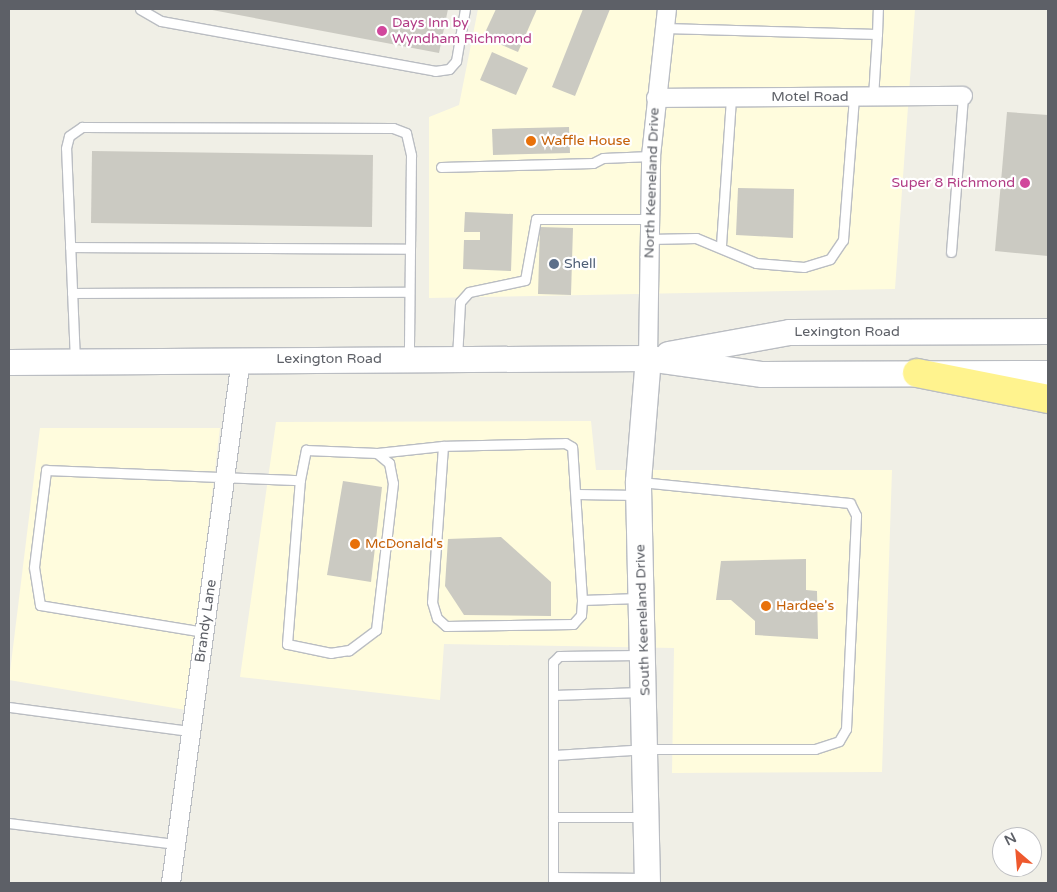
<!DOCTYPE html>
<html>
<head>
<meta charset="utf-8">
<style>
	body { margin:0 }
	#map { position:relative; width:1057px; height:892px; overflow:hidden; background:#f0efe6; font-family:"Varela Round",sans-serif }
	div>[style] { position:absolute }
	.commercial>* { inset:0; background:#fffcdd }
	.building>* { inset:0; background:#cbcac2 }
	.roads { filter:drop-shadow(1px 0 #babdc2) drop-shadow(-1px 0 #babdc2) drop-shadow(0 1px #babdc2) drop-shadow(0 -1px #babdc2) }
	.service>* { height:9px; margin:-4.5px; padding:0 4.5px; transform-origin:4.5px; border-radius:4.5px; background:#fff }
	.minor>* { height:18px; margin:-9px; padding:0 9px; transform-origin:9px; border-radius:9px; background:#fff }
	.secondary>* { height:25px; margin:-12.5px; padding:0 12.5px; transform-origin:12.5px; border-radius:12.5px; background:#fff }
	.motorway>* { height:28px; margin:-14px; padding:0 14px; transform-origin:14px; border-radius:14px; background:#fff38e }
	.dots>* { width:14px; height:14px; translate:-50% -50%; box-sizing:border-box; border:2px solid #fff; border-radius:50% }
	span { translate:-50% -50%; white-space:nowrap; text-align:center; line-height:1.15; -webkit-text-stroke:4.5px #fff; paint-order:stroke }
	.hotel-label { font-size:14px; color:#b23c85 }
	.left { translate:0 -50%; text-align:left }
	.right { translate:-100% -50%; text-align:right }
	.street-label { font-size:14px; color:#5d6067 }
	.food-label { font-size:14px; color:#c56008 }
	.service-label { font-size:14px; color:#4e5e75 }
	.frame { position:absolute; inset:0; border:10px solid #5d6067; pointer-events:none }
	.north { position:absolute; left:992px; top:827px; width:50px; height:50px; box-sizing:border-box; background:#fff; border:1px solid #bebfc2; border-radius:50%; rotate:333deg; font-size:14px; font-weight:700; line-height:20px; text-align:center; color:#5d6067 }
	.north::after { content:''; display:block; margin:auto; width:18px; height:22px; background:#ee592e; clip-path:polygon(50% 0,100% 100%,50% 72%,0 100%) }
</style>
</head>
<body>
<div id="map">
	<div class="commercial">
		<i style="clip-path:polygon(478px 9px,915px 9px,895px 289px,429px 298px,429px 117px,459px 105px)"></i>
		<i style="clip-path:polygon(591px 421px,596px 470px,892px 470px,882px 772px,672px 773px,674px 648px,444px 644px,440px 700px,240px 677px,276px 422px)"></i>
		<i style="clip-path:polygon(40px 428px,220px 428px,186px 710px,9px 680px)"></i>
	</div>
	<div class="building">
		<i style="clip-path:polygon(207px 9px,448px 9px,439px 53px)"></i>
		<i style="clip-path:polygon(496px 9px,537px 9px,518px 52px,483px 37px)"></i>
		<i style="clip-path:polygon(583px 9px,610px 9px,575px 96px,552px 87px)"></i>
		<i style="clip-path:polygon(492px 52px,528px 68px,516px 95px,480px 80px)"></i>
		<i style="clip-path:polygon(1007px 112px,1048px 115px,1048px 256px,995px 251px)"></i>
		<i style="clip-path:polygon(569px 127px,570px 153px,493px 155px,492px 129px)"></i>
		<i style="clip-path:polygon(92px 151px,373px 155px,372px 227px,91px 223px)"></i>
		<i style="clip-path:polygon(738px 188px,794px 189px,793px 238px,736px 235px)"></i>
		<i style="clip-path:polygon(465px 212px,513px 214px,511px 271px,463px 269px,464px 240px,480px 240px,480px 232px,464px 232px)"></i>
		<i style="clip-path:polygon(540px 227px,573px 228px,571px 295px,538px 294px)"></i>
		<i style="clip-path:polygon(343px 481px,382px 487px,371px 582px,327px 575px)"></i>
		<i style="clip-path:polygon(501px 537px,551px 582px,551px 616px,464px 615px,445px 586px,448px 539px)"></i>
		<i style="clip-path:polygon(806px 559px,806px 590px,817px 591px,818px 639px,755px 635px,755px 621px,731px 600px,716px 600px,721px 561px)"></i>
	</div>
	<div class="roads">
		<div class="service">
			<i style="left:140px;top:9px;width:24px;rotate:30deg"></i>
			<i style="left:161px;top:21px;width:279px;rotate:10.3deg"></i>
			<i style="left:435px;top:71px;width:14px;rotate:-8deg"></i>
			<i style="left:449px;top:69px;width:11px;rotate:-49deg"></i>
			<i style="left:456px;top:61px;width:53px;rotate:-80.2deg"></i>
			<i style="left:664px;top:28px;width:213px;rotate:1.6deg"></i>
			<i style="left:877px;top:34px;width:25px;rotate:-88deg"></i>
			<i style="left:873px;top:97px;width:63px;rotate:-86.4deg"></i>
			<i style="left:441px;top:167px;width:152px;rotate:-1.5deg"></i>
			<i style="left:593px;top:163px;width:11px;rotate:-27deg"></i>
			<i style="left:603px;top:158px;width:48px;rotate:-2.4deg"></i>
			<i style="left:649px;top:239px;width:47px;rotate:-1.2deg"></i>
			<i style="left:696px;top:238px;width:65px;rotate:22.6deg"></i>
			<i style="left:756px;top:263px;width:48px;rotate:4.8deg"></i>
			<i style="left:804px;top:267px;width:27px;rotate:-17deg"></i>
			<i style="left:830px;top:259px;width:23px;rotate:-56deg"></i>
			<i style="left:843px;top:240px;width:143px;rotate:-85.6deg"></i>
			<i style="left:721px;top:245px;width:148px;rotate:-86.1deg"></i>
			<i style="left:70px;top:247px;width:340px;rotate:0.3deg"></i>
			<i style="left:951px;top:252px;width:156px;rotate:-85.6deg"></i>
			<i style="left:72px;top:293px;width:337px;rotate:-0.2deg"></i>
			<i style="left:457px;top:358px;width:56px;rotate:-86.9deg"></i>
			<i style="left:460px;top:302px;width:13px;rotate:-48deg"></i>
			<i style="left:469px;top:292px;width:57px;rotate:-12.1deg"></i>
			<i style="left:525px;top:280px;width:62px;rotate:-79.8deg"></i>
			<i style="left:536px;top:219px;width:113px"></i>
			<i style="left:75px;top:361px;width:213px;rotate:-92.4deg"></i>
			<i style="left:66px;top:148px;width:12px;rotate:-76deg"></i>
			<i style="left:69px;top:136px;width:16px;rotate:-35deg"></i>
			<i style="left:82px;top:127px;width:311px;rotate:0.2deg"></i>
			<i style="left:393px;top:128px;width:14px;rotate:21deg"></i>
			<i style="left:406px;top:133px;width:23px;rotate:77deg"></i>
			<i style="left:411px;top:155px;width:203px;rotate:90.6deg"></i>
			<i style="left:377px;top:453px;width:66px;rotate:-6.1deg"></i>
			<i style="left:577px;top:494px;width:60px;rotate:1deg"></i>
			<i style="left:582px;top:600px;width:153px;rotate:-93.7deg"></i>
			<i style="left:572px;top:447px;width:8px;rotate:-150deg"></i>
			<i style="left:565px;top:443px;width:122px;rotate:178.6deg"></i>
			<i style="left:443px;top:446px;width:156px;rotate:94deg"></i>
			<i style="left:432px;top:602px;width:17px;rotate:73deg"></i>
			<i style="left:437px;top:618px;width:12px;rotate:42deg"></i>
			<i style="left:446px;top:626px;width:127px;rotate:-0.9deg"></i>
			<i style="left:573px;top:624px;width:12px;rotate:-48deg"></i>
			<i style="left:581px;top:615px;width:15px;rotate:-86deg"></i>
			<i style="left:582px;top:600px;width:56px;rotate:-2deg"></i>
			<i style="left:204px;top:632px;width:166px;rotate:-170.7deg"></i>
			<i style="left:40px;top:605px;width:38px;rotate:-99deg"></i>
			<i style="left:34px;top:567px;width:98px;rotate:-82.9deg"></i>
			<i style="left:46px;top:470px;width:254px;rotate:2.3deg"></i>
			<i style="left:300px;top:480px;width:31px;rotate:-79deg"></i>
			<i style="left:306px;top:450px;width:71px;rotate:2.4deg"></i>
			<i style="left:377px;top:453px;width:16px;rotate:40deg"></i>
			<i style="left:389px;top:463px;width:20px;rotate:79deg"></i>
			<i style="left:393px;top:483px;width:148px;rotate:96.6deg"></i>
			<i style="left:376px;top:630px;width:34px;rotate:143deg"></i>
			<i style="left:349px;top:650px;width:18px;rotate:171deg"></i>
			<i style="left:331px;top:653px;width:45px;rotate:-168.4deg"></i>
			<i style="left:287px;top:644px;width:165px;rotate:-85.5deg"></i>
			<i style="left:554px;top:695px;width:87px;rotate:-2deg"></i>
			<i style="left:9px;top:707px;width:183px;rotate:7.6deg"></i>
			<i style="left:555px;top:755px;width:92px;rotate:-3.7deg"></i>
			<i style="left:647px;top:749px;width:168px"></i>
			<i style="left:815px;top:749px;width:25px;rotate:-18deg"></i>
			<i style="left:839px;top:741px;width:14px;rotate:-60deg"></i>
			<i style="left:846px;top:729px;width:214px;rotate:-87.3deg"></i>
			<i style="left:856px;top:515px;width:13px;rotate:-117deg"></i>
			<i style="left:850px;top:503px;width:211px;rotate:-174.3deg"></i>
			<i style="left:553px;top:817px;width:90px"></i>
			<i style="left:9px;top:823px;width:168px;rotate:7.2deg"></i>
			<i style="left:553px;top:877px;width:92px;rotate:0.6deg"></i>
			<i style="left:553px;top:883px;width:221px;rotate:-90deg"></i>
			<i style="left:553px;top:662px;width:8px;rotate:-45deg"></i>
			<i style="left:559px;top:656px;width:80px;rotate:-0.7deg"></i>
		</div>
		<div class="minor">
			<i style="left:656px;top:98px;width:307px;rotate:-0.4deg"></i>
			<i style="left:648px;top:358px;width:202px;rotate:-89.1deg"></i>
			<i style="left:651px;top:156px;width:148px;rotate:-83.8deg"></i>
			<i style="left:171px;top:883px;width:529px;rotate:-82.39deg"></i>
		</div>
		<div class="secondary">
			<i style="left:668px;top:354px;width:123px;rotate:-10.3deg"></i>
			<i style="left:789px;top:332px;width:259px;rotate:-0.2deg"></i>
			<i style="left:9px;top:362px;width:639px;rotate:-0.36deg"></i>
			<i style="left:648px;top:358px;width:115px;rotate:8deg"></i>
			<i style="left:762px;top:374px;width:286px;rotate:-0.2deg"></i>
			<i style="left:647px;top:883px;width:402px;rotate:-91.3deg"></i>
			<i style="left:638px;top:481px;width:123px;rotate:-85.4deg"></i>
		</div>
		<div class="motorway">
			<i style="left:917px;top:373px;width:134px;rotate:11.2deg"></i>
		</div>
	</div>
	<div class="dots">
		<i style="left:382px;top:31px;background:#d1479c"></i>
		<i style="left:531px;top:141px;background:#e8710a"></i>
		<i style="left:1025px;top:183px;background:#d1479c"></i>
		<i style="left:554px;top:264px;background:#5c6f8a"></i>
		<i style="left:355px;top:544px;background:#e8710a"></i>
		<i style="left:766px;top:606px;background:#e8710a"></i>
	</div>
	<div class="hotel-label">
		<span class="left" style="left:392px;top:31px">Days Inn by<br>Wyndham Richmond</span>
		<span class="right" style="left:1015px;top:183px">Super 8 Richmond</span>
	</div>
	<div class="street-label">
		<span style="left:810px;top:97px">Motel Road</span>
		<span style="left:652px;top:183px;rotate:-88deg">North Keeneland Drive</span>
		<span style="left:847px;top:332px">Lexington Road</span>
		<span style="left:329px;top:359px">Lexington Road</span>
		<span style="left:643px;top:620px;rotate:-92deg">South Keeneland Drive</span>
		<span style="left:206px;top:621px;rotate:-82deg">Brandy Lane</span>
	</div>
	<div class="food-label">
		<span class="left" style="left:541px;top:141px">Waffle House</span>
		<span class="left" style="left:365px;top:544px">McDonald's</span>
		<span class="left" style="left:776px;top:606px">Hardee's</span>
	</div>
	<div class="service-label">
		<span class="left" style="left:564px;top:264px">Shell</span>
	</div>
	<div class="frame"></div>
	<div class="north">N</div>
</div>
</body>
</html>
